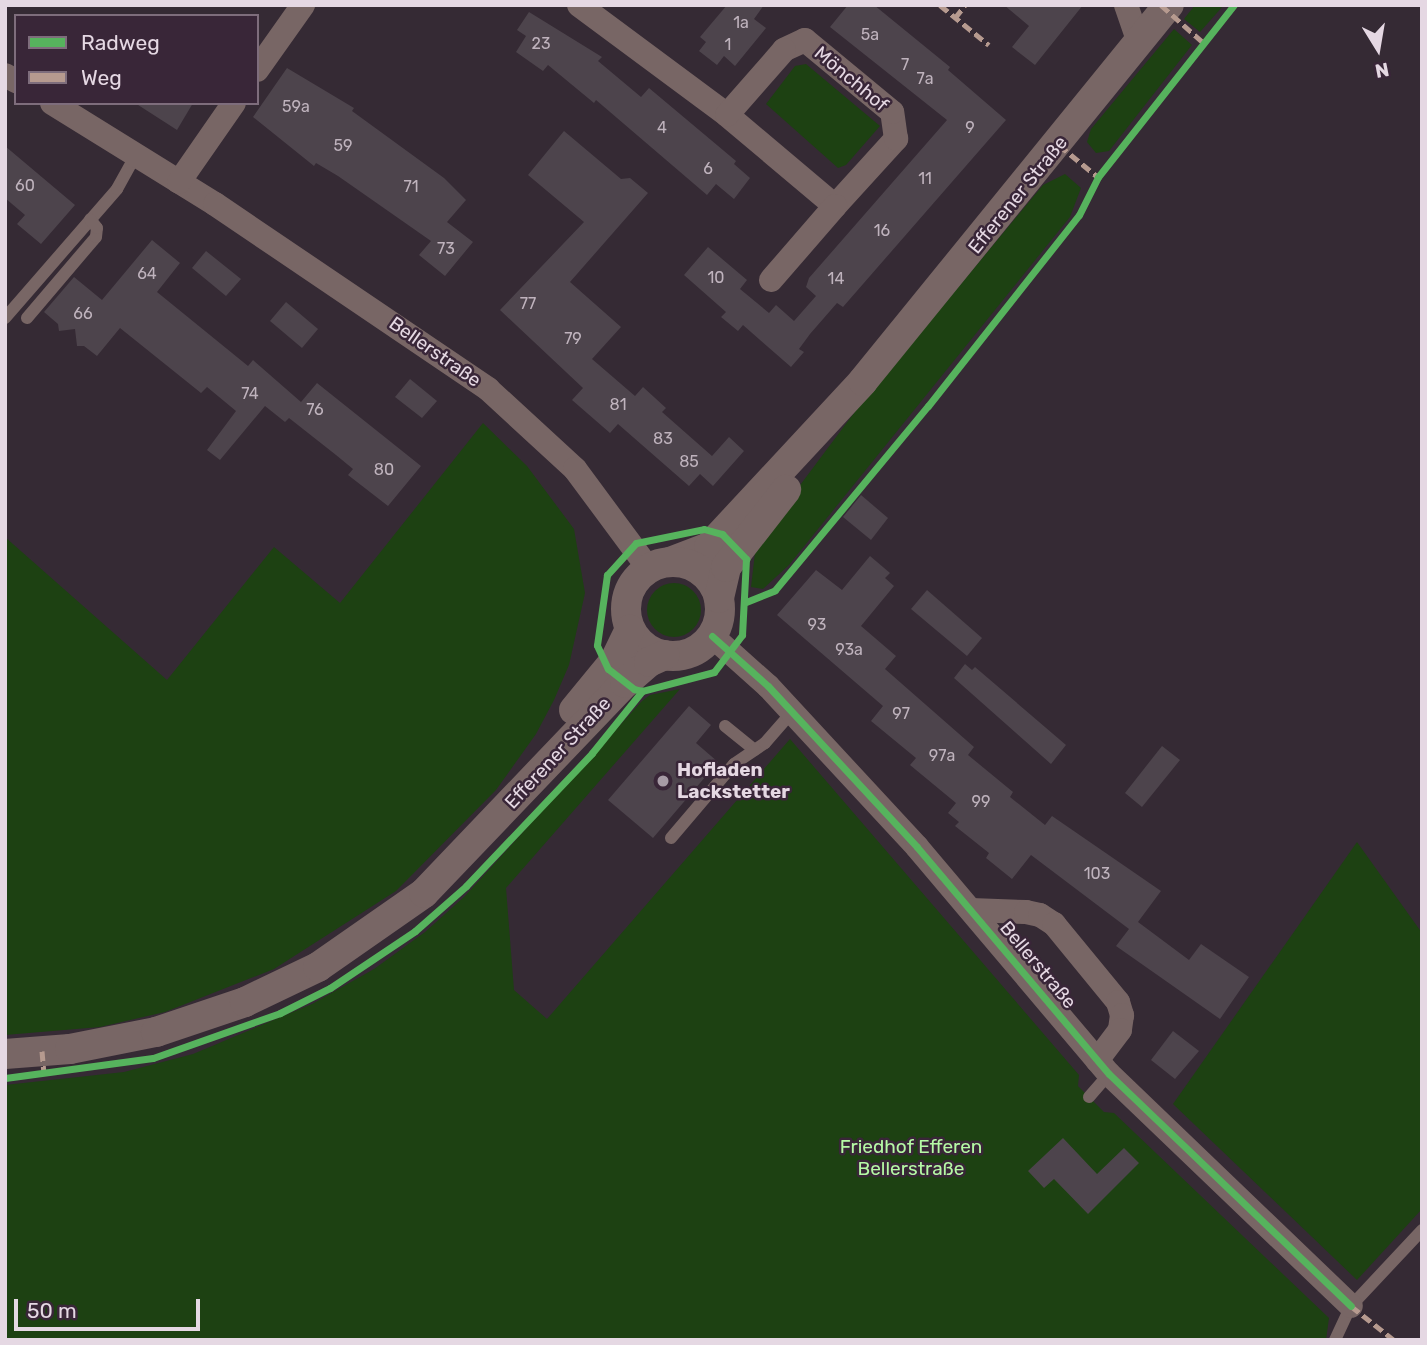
<!DOCTYPE html>
<html>
<head>
<meta charset="utf-8">
<style>
	body { margin:0 }
	#map { position:relative; width:1427px; height:1345px; overflow:hidden; background:#352a34; font-family:Rubik,sans-serif }
	div>[style] { position:absolute }
	.green>* { inset:0; background:#1d4112 }
	.round { border-radius:50% }
	.building>* { inset:0; background:#4d444c }
	.service>* { height:12px; margin:-6px; padding:0 6px; transform-origin:6px; border-radius:6px; background:#786665 }
	.minor>* { height:24px; margin:-12px; padding:0 12px; transform-origin:12px; border-radius:12px; background:#786665 }
	.tertiary>* { height:30px; margin:-15px; padding:0 15px; transform-origin:15px; border-radius:15px; background:#786665 }
	.tertiary>.ring { margin:-15px; padding:0; box-sizing:content-box; background:none; border:30px solid #786665; border-radius:50% }
	.quiet>* { height:5px; margin-top:-2.5px; transform-origin:0; background:repeating-linear-gradient(90deg,#b69a8f 0 10px,transparent 0 15px) }
	.cycleway>* { height:7px; margin:-3.5px; padding:0 3.5px; transform-origin:3.5px; border-radius:3.5px; background:#56b35d }
	.dots>* { width:19px; height:19px; translate:-50% -50%; box-sizing:border-box; border:4px solid #392638; border-radius:50% }
	span { translate:-50% -50%; white-space:nowrap; text-align:center; line-height:1.15; -webkit-text-stroke:5px #392638; paint-order:stroke }
	.number-label { font-size:16px; color:#bfb3bd }
	.number-label span { -webkit-text-stroke-width:0 }
	.street-label { font-size:19px; color:#e5d8e3 }
	.poi-label { font-size:19px; color:#e5d8e3; font-weight:700 }
	.left { translate:0 -50%; text-align:left }
	.park-label { font-size:19px; color:#b5f9a5 }
	.frame { position:absolute; inset:0; border:7px solid #e5d8e3; pointer-events:none }
	.legend { position:absolute; left:14px; top:14px; width:245px; height:91px; box-sizing:border-box; background:#392638; border:2px solid #7e6d7c; margin:0; padding:9px 12px; list-style:none; font-size:21px; color:#e5d8e3 }
	.legend li { display:flex; align-items:center; gap:14px; height:35px }
	.legend b { width:35px; border:2px solid #7e6d7c }
	.north { position:absolute; left:1343px; top:14px; width:70px; height:70px; -webkit-text-stroke:5px #392638; paint-order:stroke; rotate:169deg; font-size:19px; font-weight:700; line-height:28px; text-align:center; color:#e5d8e3 }
	.north::after { content:''; display:block; margin:auto; width:24px; height:32px; background:#e5d8e3; clip-path:polygon(50% 0,100% 100%,50% 72%,0 100%) }
	.scale { position:absolute; left:14px; top:1299px; width:186px; height:32px; box-sizing:border-box; border:4px solid #e5d8e3; border-top:0; padding-left:9px; font-size:21px; line-height:24px; white-space:nowrap; color:#e5d8e3; -webkit-text-stroke:5px #392638; paint-order:stroke }
</style>
</head>
<body>
<div id="map">
	<div class="green">
		<i style="clip-path:polygon(1195px 5px,1224px 5px,1200px 32px,1184px 19px)"></i>
		<i style="clip-path:polygon(1174px 29px,1192px 45px,1109px 151px,1096px 153px,1087px 142px,1091px 129px)"></i>
		<i style="clip-path:polygon(806px 64px,880px 126px,846px 165px,838px 168px,766px 104px,795px 66px)"></i>
		<i style="clip-path:polygon(1065px 174px,1081px 188px,1070px 217px,789px 565px,763px 589px,751px 587px,756px 544px,857px 409px,1043px 185px)"></i>
		<i style="clip-path:polygon(483px 423px,527px 466px,574px 529px,585px 593px,569px 665px,554px 700px,536px 734px,496px 790px,396px 891px,274px 969px,165px 1012px,100px 1027px,5px 1035px,5px 537px,167px 680px,274px 547px,340px 603px)"></i>
		<i class="round" style="left:647px;top:583px;width:54px;height:54px"></i>
		<i style="clip-path:polygon(680px 689px,506px 888px,514px 990px,547px 1019px,790px 739px,1079px 1075px,1078px 1086px,1104px 1112px,1114px 1113px,1329px 1318px,1326px 1340px,5px 1340px,5px 1085px,124px 1072px,193px 1054px,312px 1004px,374px 969px,425px 932px,465px 896px,642px 701px,650px 695px)"></i>
		<i style="clip-path:polygon(1357px 842px,1422px 933px,1422px 1209px,1357px 1280px,1173px 1104px)"></i>
	</div>
	<div class="building">
		<i style="clip-path:polygon(727px 5px,764px 5px,754px 19px,766px 28px,735px 66px,724px 56px,717px 65px,699px 51px,706px 42px,700px 37px)"></i>
		<i style="clip-path:polygon(848px 5px,874px 5px,950px 67px,948px 70px,1006px 120px,843px 307px,837px 303px,810px 334px,799px 349px,804px 352px,791px 367px,743px 325px,738px 331px,721px 317px,726px 312px,684px 275px,708px 247px,747px 280px,740px 289px,769px 313px,776px 305px,794px 321px,816px 296px,806px 287px,809px 278px,947px 120px,830px 27px)"></i>
		<i style="clip-path:polygon(1004px 5px,1083px 5px,1035px 65px,1012px 47px,1029px 26px)"></i>
		<i style="clip-path:polygon(529px 12px,602px 57px,598px 61px,641px 97px,649px 88px,736px 161px,734px 164px,750px 178px,734px 199px,716px 184px,707px 195px,596px 100px,594px 103px,548px 65px,543px 71px,516px 52px,526px 36px,517px 30px)"></i>
		<i style="clip-path:polygon(287px 68px,354px 108px,352px 111px,444px 178px,466px 200px,447px 222px,473px 242px,445px 276px,419px 255px,431px 241px,338px 176px,316px 163px,314px 166px,253px 117px)"></i>
		<i style="clip-path:polygon(135px 103px,193px 103px,177px 130px)"></i>
		<i style="clip-path:polygon(564px 131px,621px 179px,630px 178px,648px 193px,570px 282px,621px 327px,592px 359px,635px 396px,643px 387px,666px 408px,662px 412px,712px 456px,729px 437px,744px 451px,713px 486px,700px 474px,689px 486px,618px 424px,610px 433px,572px 400px,583px 388px,500px 310px,584px 222px,528px 175px)"></i>
		<i style="clip-path:polygon(5px 146px,75px 205px,41px 244px,17px 224px,25px 215px,5px 198px)"></i>
		<i style="clip-path:polygon(152px 240px,180px 263px,157px 292px,248px 366px,253px 360px,301px 402px,317px 383px,421px 466px,388px 506px,348px 475px,353px 469px,336px 455px,289px 418px,285px 422px,265px 406px,220px 460px,207px 450px,236px 411px,207px 387px,201px 393px,120px 328px,97px 356px,84px 346px,77px 346px,75px 329px,59px 331px,58px 324px,44px 312px,74px 277px,102px 300px)"></i>
		<i style="clip-path:polygon(206px 251px,241px 279px,226px 296px,192px 268px)"></i>
		<i style="clip-path:polygon(286px 302px,318px 329px,302px 348px,270px 321px)"></i>
		<i style="clip-path:polygon(410px 379px,437px 401px,422px 418px,395px 397px)"></i>
		<i style="clip-path:polygon(861px 495px,888px 518px,871px 540px,843px 517px)"></i>
		<i style="clip-path:polygon(870px 556px,890px 573px,885px 578px,894px 586px,861px 626px,896px 656px,885px 669px,974px 747px,968px 755px,1013px 792px,1010px 797px,1045px 825px,1052px 816px,1161px 891px,1138px 922px,1189px 960px,1201px 944px,1249px 977px,1220px 1019px,1116px 946px,1129px 929px,1031px 855px,1012px 879px,986px 858px,989px 853px,955px 826px,959px 822px,948px 813px,956px 803px,910px 765px,916px 758px,871px 721px,883px 706px,777px 615px,816px 570px,842px 590px)"></i>
		<i style="clip-path:polygon(927px 590px,982px 638px,967px 656px,911px 609px)"></i>
		<i style="clip-path:polygon(965px 664px,972px 670px,975px 667px,1066px 745px,1051px 764px,954px 678px)"></i>
		<i style="clip-path:polygon(689px 706px,711px 725px,696px 743px,718px 762px,653px 838px,608px 800px)"></i>
		<i style="clip-path:polygon(1162px 746px,1180px 760px,1142px 807px,1125px 793px)"></i>
		<i style="clip-path:polygon(1173px 1031px,1199px 1051px,1175px 1079px,1151px 1060px)"></i>
		<i style="clip-path:polygon(1063px 1138px,1097px 1174px,1124px 1148px,1139px 1163px,1088px 1214px,1054px 1179px,1044px 1188px,1028px 1171px)"></i>
	</div>
	<div class="service">
		<i style="left:5px;top:318px;width:171px;rotate:-49deg"></i>
		<i style="left:117px;top:189px;width:39px;rotate:-61deg"></i>
		<i style="left:27px;top:318px;width:106px;rotate:-49.6deg"></i>
		<i style="left:96px;top:237px;width:9px;rotate:-84deg"></i>
		<i style="left:97px;top:228px;width:11px;rotate:-128deg"></i>
		<i style="left:725px;top:726px;width:38px;rotate:39deg"></i>
		<i style="left:671px;top:838px;width:97px;rotate:-49.6deg"></i>
		<i style="left:734px;top:764px;width:37px;rotate:-34deg"></i>
		<i style="left:765px;top:743px;width:41px;rotate:-48.9deg"></i>
		<i style="left:1089px;top:1097px;width:30px;rotate:-49deg"></i>
		<i style="left:1335px;top:1340px;width:38px;rotate:-65deg"></i>
		<i style="left:1351px;top:1306px;width:104px;rotate:-46.9deg"></i>
	</div>
	<div class="minor">
		<i style="left:579px;top:5px;width:184px;rotate:36.6deg"></i>
		<i style="left:727px;top:115px;width:141px;rotate:40.1deg"></i>
		<i style="left:835px;top:206px;width:91px;rotate:-47.7deg"></i>
		<i style="left:896px;top:139px;width:27px;rotate:-98deg"></i>
		<i style="left:892px;top:112px;width:113px;rotate:-140.4deg"></i>
		<i style="left:805px;top:40px;width:23px;rotate:155deg"></i>
		<i style="left:784px;top:50px;width:86px;rotate:131.2deg"></i>
		<i style="left:1126px;top:5px;width:39px;rotate:71deg"></i>
		<i style="left:257px;top:70px;width:80px;rotate:-54.7deg"></i>
		<i style="left:5px;top:75px;width:13px;rotate:29deg"></i>
		<i style="left:52px;top:103px;width:192px;rotate:31.8deg"></i>
		<i style="left:215px;top:204px;width:330px;rotate:34.1deg"></i>
		<i style="left:488px;top:389px;width:118px;rotate:42.6deg"></i>
		<i style="left:575px;top:469px;width:124px;rotate:53.5deg"></i>
		<i style="left:179px;top:182px;width:96px;rotate:-55.2deg"></i>
		<i style="left:771px;top:280px;width:98px;rotate:-49.1deg"></i>
		<i style="left:712px;top:636px;width:75px;rotate:41.8deg"></i>
		<i style="left:768px;top:686px;width:219px;rotate:47.2deg"></i>
		<i style="left:917px;top:847px;width:297px;rotate:49.8deg"></i>
		<i style="left:1109px;top:1074px;width:335px;rotate:43.8deg"></i>
		<i style="left:971px;top:910px;width:55px;rotate:2.1deg"></i>
		<i style="left:1026px;top:912px;width:14px;rotate:12deg"></i>
		<i style="left:1040px;top:915px;width:17px;rotate:33deg"></i>
		<i style="left:1054px;top:924px;width:101px;rotate:50.6deg"></i>
		<i style="left:1118px;top:1002px;width:14px;rotate:73deg"></i>
		<i style="left:1122px;top:1015px;width:15px;rotate:98deg"></i>
		<i style="left:1120px;top:1030px;width:38px;rotate:127deg"></i>
	</div>
	<div class="tertiary">
		<i style="left:670px;top:562px;width:42px;rotate:-21deg"></i>
		<i style="left:709px;top:547px;width:226px;rotate:-47.1deg"></i>
		<i style="left:863px;top:381px;width:485px;rotate:-50.9deg"></i>
		<i class="ring" style="left:626px;top:562px;width:64px;height:64px"></i>
		<i style="left:719px;top:598px;width:32px;rotate:-77deg"></i>
		<i style="left:726px;top:567px;width:98px;rotate:-52.1deg"></i>
		<i style="left:574px;top:710px;width:65px;rotate:-50.6deg"></i>
		<i style="left:615px;top:660px;width:34px;rotate:-64deg"></i>
		<i style="left:5px;top:1054px;width:65px;rotate:-4.4deg"></i>
		<i style="left:70px;top:1049px;width:88px;rotate:-11.2deg"></i>
		<i style="left:156px;top:1032px;width:94px;rotate:-18.6deg"></i>
		<i style="left:245px;top:1002px;width:81px;rotate:-25.6deg"></i>
		<i style="left:318px;top:967px;width:129px;rotate:-34.9deg"></i>
		<i style="left:424px;top:893px;width:291px;rotate:-46.3deg"></i>
		<i style="left:625px;top:683px;width:32px;rotate:-41deg"></i>
		<i style="left:649px;top:662px;width:17px;rotate:-24deg"></i>
	</div>
	<div class="quiet">
		<i style="left:940px;top:5px;width:63px;rotate:39.2deg"></i>
		<i style="left:1161px;top:5px;width:57px;rotate:41.5deg"></i>
		<i style="left:955px;top:18px;width:16px;rotate:-52deg"></i>
		<i style="left:1059px;top:145px;width:50px;rotate:39.4deg"></i>
		<i style="left:42px;top:1051px;width:25px;rotate:85deg"></i>
		<i style="left:1351px;top:1306px;width:55px;rotate:38.3deg"></i>
	</div>
	<div class="cycleway">
		<i style="left:704px;top:529px;width:19px;rotate:16deg"></i>
		<i style="left:722px;top:534px;width:35px;rotate:46deg"></i>
		<i style="left:746px;top:559px;width:76px;rotate:93deg"></i>
		<i style="left:742px;top:635px;width:46px;rotate:127.1deg"></i>
		<i style="left:714px;top:672px;width:74px;rotate:165.2deg"></i>
		<i style="left:642px;top:691px;width:8px;rotate:-166deg"></i>
		<i style="left:634px;top:689px;width:33px;rotate:-142deg"></i>
		<i style="left:608px;top:669px;width:26px;rotate:-115deg"></i>
		<i style="left:597px;top:645px;width:71px;rotate:-81.9deg"></i>
		<i style="left:607px;top:575px;width:43px;rotate:-47.8deg"></i>
		<i style="left:636px;top:543px;width:69px;rotate:-11.6deg"></i>
		<i style="left:746px;top:602px;width:31px;rotate:-22deg"></i>
		<i style="left:775px;top:590px;width:239px;rotate:-50.3deg"></i>
		<i style="left:928px;top:406px;width:243px;rotate:-51.7deg"></i>
		<i style="left:1079px;top:215px;width:42px;rotate:-63.4deg"></i>
		<i style="left:1098px;top:177px;width:219px;rotate:-51.7deg"></i>
		<i style="left:712px;top:636px;width:75px;rotate:41.8deg"></i>
		<i style="left:768px;top:686px;width:219px;rotate:47.2deg"></i>
		<i style="left:917px;top:847px;width:297px;rotate:49.8deg"></i>
		<i style="left:1109px;top:1074px;width:335px;rotate:43.8deg"></i>
		<i style="left:5px;top:1078px;width:149px;rotate:-7.7deg"></i>
		<i style="left:153px;top:1058px;width:135px;rotate:-19.5deg"></i>
		<i style="left:280px;top:1013px;width:56px;rotate:-26.6deg"></i>
		<i style="left:330px;top:988px;width:102px;rotate:-33.8deg"></i>
		<i style="left:415px;top:931px;width:68px;rotate:-41.4deg"></i>
		<i style="left:466px;top:886px;width:183px;rotate:-46.5deg"></i>
		<i style="left:592px;top:753px;width:80px;rotate:-51.1deg"></i>
	</div>
	<div class="dots">
		<i style="left:663px;top:781px;background:#a79ba6"></i>
	</div>
	<div class="number-label">
		<span style="left:741px;top:23px">1a</span>
		<span style="left:870px;top:35px">5a</span>
		<span style="left:541px;top:44px">23</span>
		<span style="left:728px;top:45px">1</span>
		<span style="left:905px;top:65px">7</span>
		<span style="left:925px;top:79px">7a</span>
		<span style="left:296px;top:107px">59a</span>
		<span style="left:662px;top:128px">4</span>
		<span style="left:970px;top:128px">9</span>
		<span style="left:343px;top:146px">59</span>
		<span style="left:708px;top:169px">6</span>
		<span style="left:925px;top:179px">11</span>
		<span style="left:25px;top:186px">60</span>
		<span style="left:411px;top:187px">71</span>
		<span style="left:882px;top:231px">16</span>
		<span style="left:446px;top:249px">73</span>
		<span style="left:147px;top:274px">64</span>
		<span style="left:716px;top:278px">10</span>
		<span style="left:836px;top:279px">14</span>
		<span style="left:528px;top:304px">77</span>
		<span style="left:83px;top:314px">66</span>
		<span style="left:573px;top:339px">79</span>
		<span style="left:250px;top:394px">74</span>
		<span style="left:618px;top:405px">81</span>
		<span style="left:315px;top:410px">76</span>
		<span style="left:663px;top:439px">83</span>
		<span style="left:689px;top:462px">85</span>
		<span style="left:384px;top:470px">80</span>
		<span style="left:817px;top:625px">93</span>
		<span style="left:849px;top:650px">93a</span>
		<span style="left:901px;top:714px">97</span>
		<span style="left:942px;top:756px">97a</span>
		<span style="left:981px;top:802px">99</span>
		<span style="left:1097px;top:874px">103</span>
	</div>
	<div class="street-label">
		<span style="left:851px;top:79px;rotate:40deg">Mönchhof</span>
		<span style="left:1018px;top:195px;rotate:-51deg">Efferener Straße</span>
		<span style="left:435px;top:352px;rotate:35deg">Bellerstraße</span>
		<span style="left:558px;top:753px;rotate:-47deg">Efferener Straße</span>
		<span style="left:1038px;top:965px;rotate:50deg">Bellerstraße</span>
	</div>
	<div class="poi-label">
		<span class="left" style="left:677px;top:781px">Hofladen<br>Lackstetter</span>
	</div>
	<div class="park-label">
		<span style="left:911px;top:1158px">Friedhof Efferen<br>Bellerstraße</span>
	</div>
	<div class="frame"></div>
	<ul class="legend">
	<li><b style="height:9px;background:#56b35d"></b>Radweg</li>
	<li><b style="height:9px;background:#b69a8f"></b>Weg</li>
	</ul>
	<div class="north">N</div>
	<div class="scale">50 m</div>
</div>
</body>
</html>
